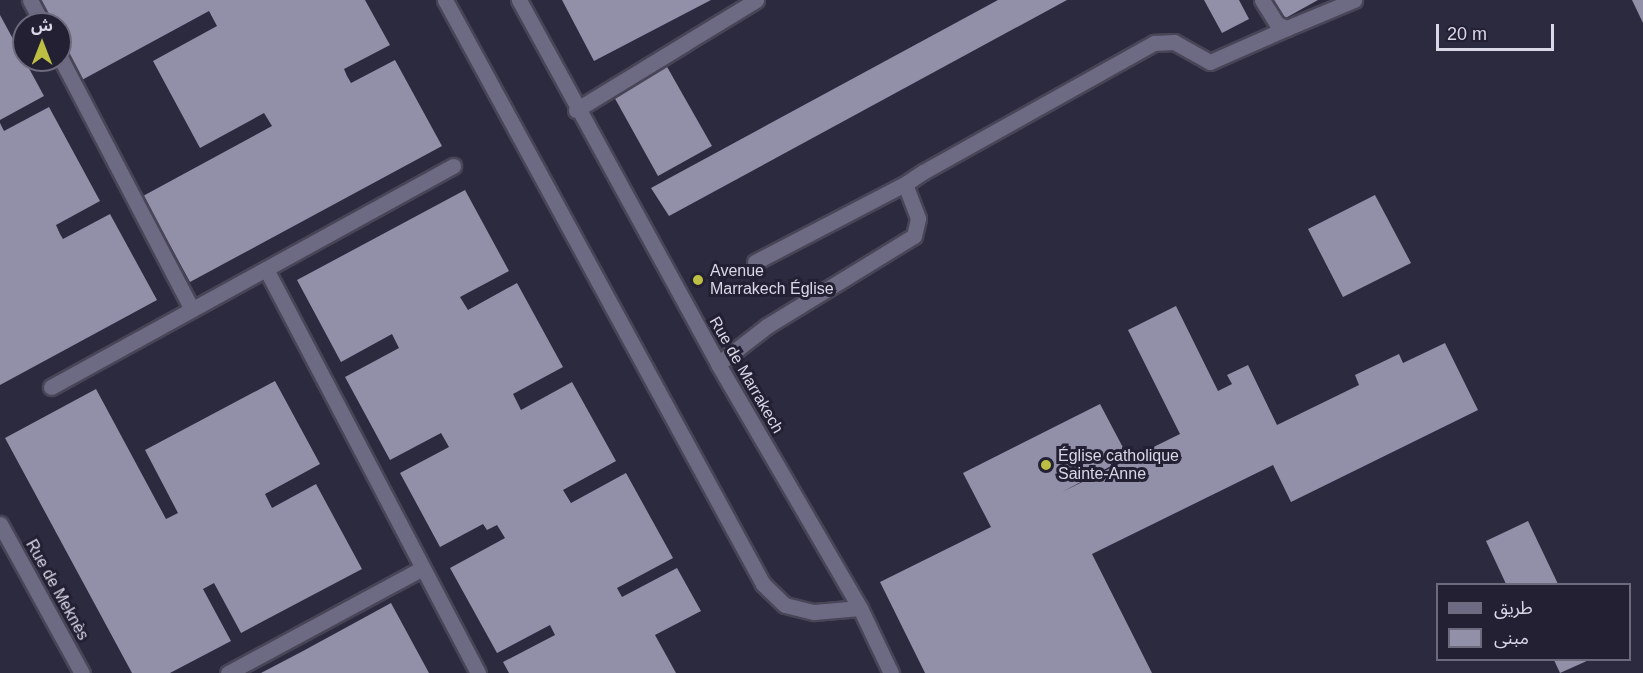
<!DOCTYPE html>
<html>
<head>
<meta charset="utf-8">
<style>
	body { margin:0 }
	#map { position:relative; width:1643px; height:673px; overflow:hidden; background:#2c2a3f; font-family:Helvetica,"Noto Sans Arabic",sans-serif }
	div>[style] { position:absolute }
	.building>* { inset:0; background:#928fa9 }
	.roads { filter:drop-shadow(2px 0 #484557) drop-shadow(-2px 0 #484557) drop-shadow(0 2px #484557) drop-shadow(0 -2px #484557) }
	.lane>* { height:15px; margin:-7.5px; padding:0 7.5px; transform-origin:7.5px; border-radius:7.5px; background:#6d6a83 }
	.street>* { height:15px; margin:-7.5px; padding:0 7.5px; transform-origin:7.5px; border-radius:7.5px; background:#6d6a83 }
	.dots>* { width:16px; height:16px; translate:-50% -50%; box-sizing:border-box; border:3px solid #232034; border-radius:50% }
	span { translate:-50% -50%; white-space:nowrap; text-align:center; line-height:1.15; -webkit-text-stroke:6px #232034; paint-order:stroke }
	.poi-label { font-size:16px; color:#dad8e7 }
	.left { translate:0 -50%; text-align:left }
	.street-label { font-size:16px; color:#dad8e7 }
	.legend { position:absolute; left:1436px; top:583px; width:195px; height:78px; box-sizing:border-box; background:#232034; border:2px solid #6c6a7c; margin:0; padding:8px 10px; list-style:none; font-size:18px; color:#dad8e7 }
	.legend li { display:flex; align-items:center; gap:12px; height:30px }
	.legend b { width:30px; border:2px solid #6c6a7c }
	.north { position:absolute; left:12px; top:12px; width:60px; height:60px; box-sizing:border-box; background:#232034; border:2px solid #6c6a7c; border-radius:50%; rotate:0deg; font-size:16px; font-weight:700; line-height:24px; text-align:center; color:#dad8e7 }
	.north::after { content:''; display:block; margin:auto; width:21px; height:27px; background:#bdbf43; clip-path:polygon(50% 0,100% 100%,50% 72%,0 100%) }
	.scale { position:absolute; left:1436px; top:24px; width:118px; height:27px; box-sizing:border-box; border:3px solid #dad8e7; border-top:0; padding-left:8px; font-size:18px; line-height:21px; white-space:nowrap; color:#dad8e7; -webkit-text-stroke:4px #232034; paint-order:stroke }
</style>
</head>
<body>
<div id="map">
	<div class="building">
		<i style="clip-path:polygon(36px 0,365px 0,390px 45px,344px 69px,347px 76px,351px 83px,395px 60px,442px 146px,190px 282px,143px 196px,272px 126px,264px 113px,200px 148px,153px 61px,217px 26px,209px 11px,80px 81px,60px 44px,60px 24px,49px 24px)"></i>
		<i style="clip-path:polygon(562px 0,711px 0,594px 61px)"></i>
		<i style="clip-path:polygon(998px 0,1067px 0,669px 216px,651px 188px)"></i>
		<i style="clip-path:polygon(1204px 0,1239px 0,1249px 19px,1222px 33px)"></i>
		<i style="clip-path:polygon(1270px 0,1318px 0,1282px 20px)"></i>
		<i style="clip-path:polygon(1632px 0,1643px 0,1643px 23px)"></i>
		<i style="clip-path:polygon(0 15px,44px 96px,0 120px)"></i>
		<i style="clip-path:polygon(666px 65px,712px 146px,658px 176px,613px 95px)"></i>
		<i style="clip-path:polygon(49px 107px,100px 201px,56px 225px,60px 234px,63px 239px,110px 214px,157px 300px,0 385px,0 123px,4px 131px)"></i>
		<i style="clip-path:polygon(465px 190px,509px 271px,460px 297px,468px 310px,517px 283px,563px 367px,513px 394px,521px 410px,572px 382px,616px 461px,563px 490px,571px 503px,626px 473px,673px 558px,617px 588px,622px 597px,677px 568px,701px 611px,655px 635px,676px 673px,509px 673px,503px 662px,555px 635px,550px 625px,497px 653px,450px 568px,505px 538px,497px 525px,487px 530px,483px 524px,440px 547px,400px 473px,449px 447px,441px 433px,390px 460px,345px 377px,399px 348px,392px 334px,341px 362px,297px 280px)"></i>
		<i style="clip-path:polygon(1375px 195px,1411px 263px,1343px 297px,1308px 229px)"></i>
		<i style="clip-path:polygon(1176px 306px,1218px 391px,1232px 384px,1227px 375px,1248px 365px,1277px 425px,1359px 385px,1355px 375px,1399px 354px,1403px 363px,1445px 343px,1478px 410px,1291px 502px,1273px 465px,1092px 554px,1152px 673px,925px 673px,880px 582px,991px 527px,963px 473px,1100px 404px,1128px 457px,1062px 492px,1180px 434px,1128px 330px)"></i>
		<i style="clip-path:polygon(275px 381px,320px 464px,265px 494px,272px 508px,316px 484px,362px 569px,241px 633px,214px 583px,203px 589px,231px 641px,170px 673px,132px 673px,5px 438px,96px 389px,166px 519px,178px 513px,145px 450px)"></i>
		<i style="clip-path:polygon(1528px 521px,1558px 584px,1506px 584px,1486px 541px)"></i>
		<i style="clip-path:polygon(391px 603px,429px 673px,261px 673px,303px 651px)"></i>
		<i style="clip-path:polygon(1554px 660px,1589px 660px,1560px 673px)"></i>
	</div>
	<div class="roads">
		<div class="lane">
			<i style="left:445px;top:0;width:665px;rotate:61.43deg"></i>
			<i style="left:763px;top:584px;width:30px;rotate:44deg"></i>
			<i style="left:785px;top:605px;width:30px;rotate:14deg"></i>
			<i style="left:814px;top:612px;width:46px;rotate:-5deg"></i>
			<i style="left:576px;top:110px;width:211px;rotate:-31.4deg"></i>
			<i style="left:755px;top:262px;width:169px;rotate:-27.5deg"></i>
			<i style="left:718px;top:364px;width:62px;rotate:-37.8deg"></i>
			<i style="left:767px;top:326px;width:172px;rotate:-31.5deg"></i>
			<i style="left:914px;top:236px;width:18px;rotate:-77deg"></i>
			<i style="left:918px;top:218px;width:36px;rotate:-111deg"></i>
			<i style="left:905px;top:184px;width:22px;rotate:-34deg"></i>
			<i style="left:923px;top:172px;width:265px;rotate:-29.2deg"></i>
			<i style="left:1154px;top:43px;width:20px;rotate:-3deg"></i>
			<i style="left:1174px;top:42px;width:41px;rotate:29.1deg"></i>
			<i style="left:1210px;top:62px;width:84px;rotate:-23.8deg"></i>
		</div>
		<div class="street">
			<i style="left:30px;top:0;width:27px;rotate:62deg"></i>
			<i style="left:519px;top:0;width:415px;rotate:61.3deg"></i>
			<i style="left:718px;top:364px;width:282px;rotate:59.8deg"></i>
			<i style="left:860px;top:608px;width:72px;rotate:64.5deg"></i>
			<i style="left:1262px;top:0;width:28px;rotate:58deg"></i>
			<i style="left:1277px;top:24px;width:11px;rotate:22deg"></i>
			<i style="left:1287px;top:28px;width:73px;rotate:-22.7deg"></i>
			<i style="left:60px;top:57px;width:284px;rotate:62.4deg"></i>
			<i style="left:266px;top:269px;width:456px;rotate:62.3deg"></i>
			<i style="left:51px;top:387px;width:459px;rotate:-28.8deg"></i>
			<i style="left:0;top:524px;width:170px;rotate:61.2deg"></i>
			<i style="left:228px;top:673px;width:221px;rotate:-28.3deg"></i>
		</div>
	</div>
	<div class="dots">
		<i style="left:698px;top:280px;background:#bdbf43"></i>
		<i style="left:1046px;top:465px;background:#bdbf43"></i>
	</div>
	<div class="poi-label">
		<span class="left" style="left:710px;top:280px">Avenue<br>Marrakech Église</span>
		<span class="left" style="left:1058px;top:465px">Église catholique<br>Sainte-Anne</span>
	</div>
	<div class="street-label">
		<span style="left:746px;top:375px;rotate:60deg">Rue de Marrakech</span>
		<span style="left:57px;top:590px;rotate:61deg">Rue de Meknès</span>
	</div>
	<ul class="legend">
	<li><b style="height:8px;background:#6d6a83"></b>طريق</li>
	<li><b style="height:16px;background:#928fa9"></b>مبنى</li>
	</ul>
	<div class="north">ش</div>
	<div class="scale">20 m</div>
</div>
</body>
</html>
